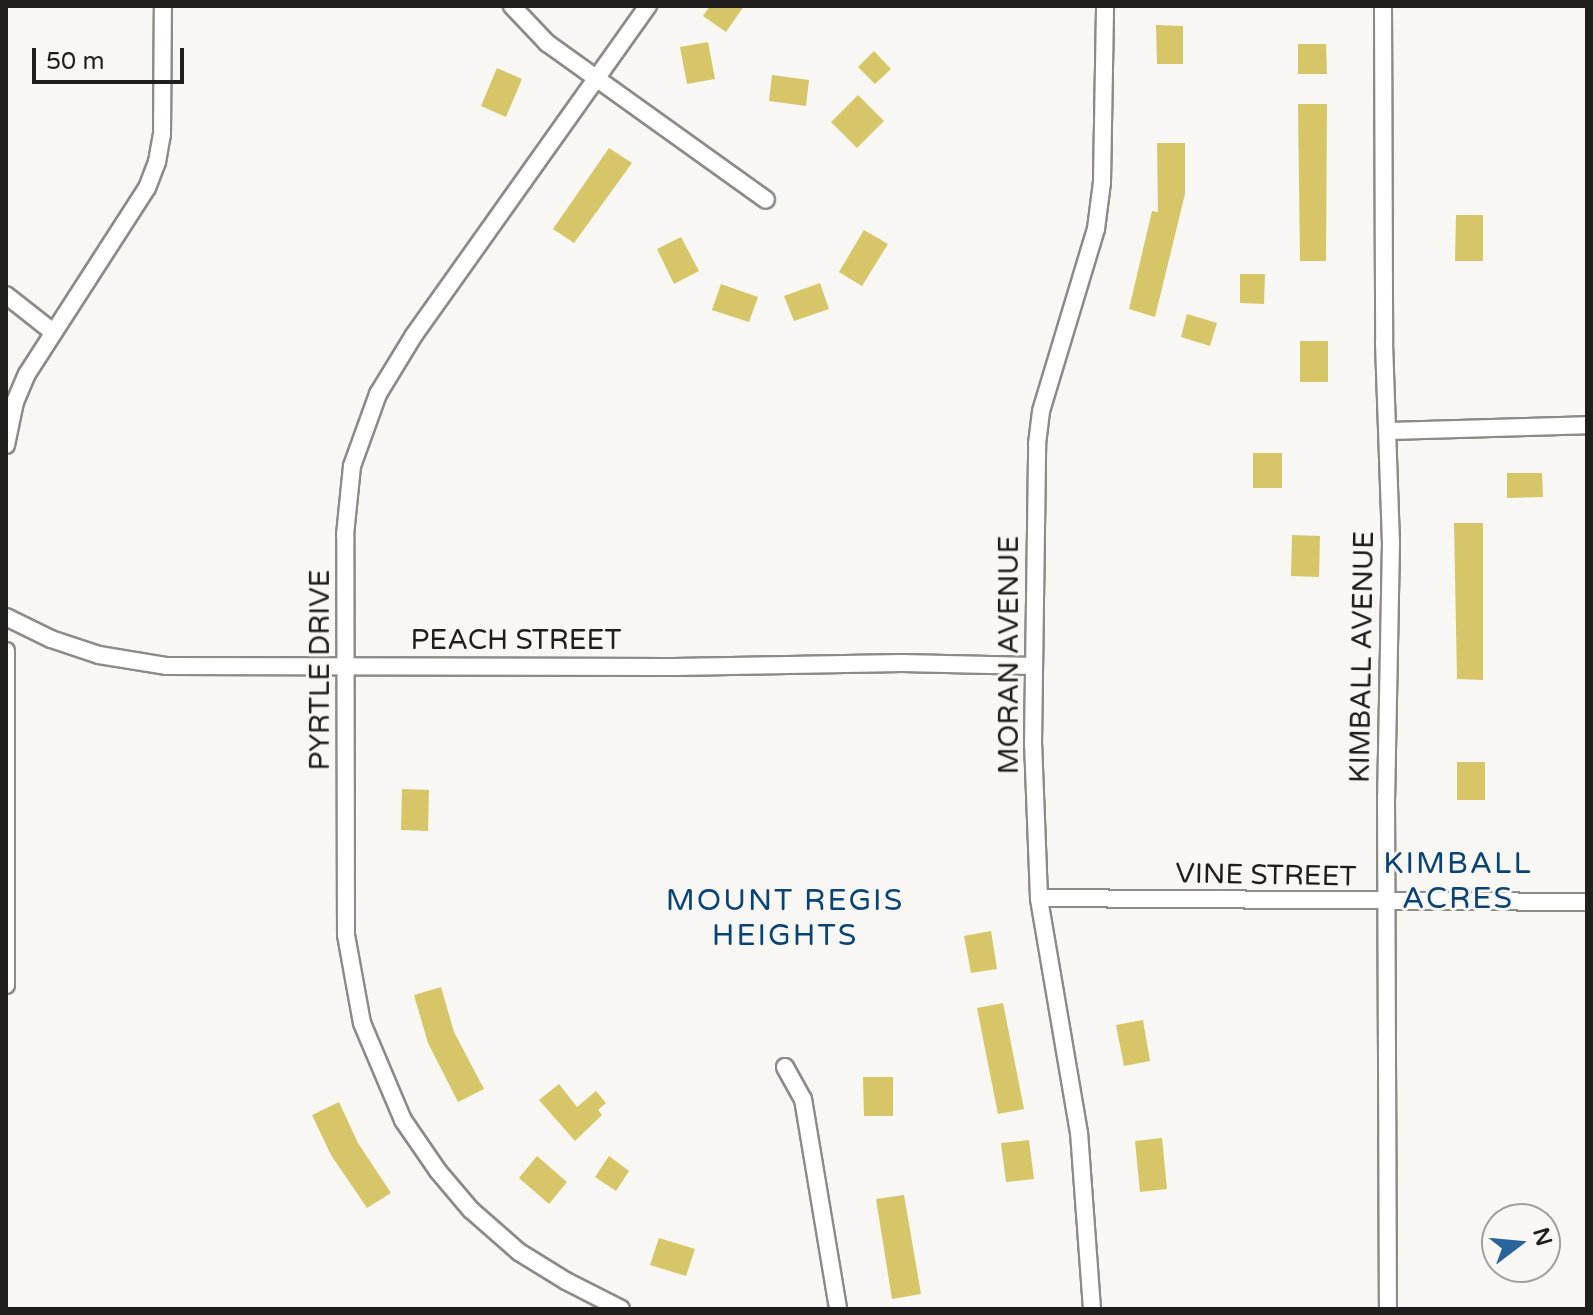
<!DOCTYPE html>
<html>
<head>
<meta charset="utf-8">
<style>
	body { margin:0 }
	#map { position:relative; width:1593px; height:1315px; overflow:hidden; background:#f8f7f3; font-family:"Varela Round",sans-serif }
	div>[style] { position:absolute }
	.building>* { inset:0; background:#d6c668 }
	.roads { filter:drop-shadow(2px 0 #8c8b87) drop-shadow(-2px 0 #8c8b87) drop-shadow(0 2px #8c8b87) drop-shadow(0 -2px #8c8b87) }
	.minor>* { height:16px; margin:-8px; padding:0 8px; transform-origin:8px; border-radius:8px; background:#fff }
	span { translate:-50% -50%; white-space:nowrap; text-align:center; line-height:1.15; -webkit-text-stroke:6px #f8f7f3; paint-order:stroke }
	.street-label { font-size:28px; color:#1f1e1d }
	.neighbourhood-label { font-size:30px; color:#074374; letter-spacing:2px }
	.frame { position:absolute; inset:0; border:8px solid #1f1e1d; pointer-events:none }
	.north { position:absolute; left:1481px; top:1203px; width:80px; height:80px; box-sizing:border-box; background:#f8f7f3; border:2px solid #a1a09d; border-radius:50%; rotate:74deg; font-size:22px; font-weight:700; line-height:32px; text-align:center; color:#1f1e1d }
	.north::after { content:''; display:block; margin:auto; width:28px; height:36px; background:#29659c; clip-path:polygon(50% 0,100% 100%,50% 72%,0 100%) }
	.scale { position:absolute; left:32px; top:48px; width:152px; height:36px; box-sizing:border-box; border:4px solid #1f1e1d; border-top:0; padding-left:10px; font-size:24px; line-height:28px; white-space:nowrap; color:#1f1e1d; -webkit-text-stroke:6px #f8f7f3; paint-order:stroke }
</style>
</head>
<body>
<div id="map">
	<div class="building">
		<i style="clip-path:polygon(710px 6px,744px 6px,726px 32px,703px 16px)"></i>
		<i style="clip-path:polygon(1156px 25px,1183px 26px,1183px 64px,1157px 64px)"></i>
		<i style="clip-path:polygon(708px 42px,715px 79px,687px 84px,680px 47px)"></i>
		<i style="clip-path:polygon(1298px 44px,1326px 44px,1327px 74px,1298px 74px)"></i>
		<i style="clip-path:polygon(874px 51px,891px 69px,875px 84px,858px 67px)"></i>
		<i style="clip-path:polygon(497px 68px,522px 79px,506px 117px,481px 106px)"></i>
		<i style="clip-path:polygon(772px 75px,809px 80px,806px 106px,769px 101px)"></i>
		<i style="clip-path:polygon(858px 95px,884px 121px,857px 148px,831px 122px)"></i>
		<i style="clip-path:polygon(1298px 104px,1327px 104px,1326px 261px,1300px 261px)"></i>
		<i style="clip-path:polygon(1157px 143px,1185px 143px,1185px 194px,1155px 317px,1129px 309px,1152px 211px,1158px 212px)"></i>
		<i style="clip-path:polygon(609px 148px,632px 163px,574px 243px,553px 229px)"></i>
		<i style="clip-path:polygon(1456px 215px,1483px 215px,1483px 261px,1455px 261px)"></i>
		<i style="clip-path:polygon(864px 230px,888px 244px,862px 286px,839px 272px)"></i>
		<i style="clip-path:polygon(681px 237px,699px 271px,674px 284px,657px 249px)"></i>
		<i style="clip-path:polygon(1240px 274px,1265px 274px,1264px 304px,1240px 303px)"></i>
		<i style="clip-path:polygon(820px 283px,829px 309px,794px 321px,784px 296px)"></i>
		<i style="clip-path:polygon(721px 284px,758px 297px,749px 322px,712px 310px)"></i>
		<i style="clip-path:polygon(1187px 314px,1217px 323px,1210px 346px,1181px 337px)"></i>
		<i style="clip-path:polygon(1300px 341px,1328px 341px,1328px 382px,1300px 382px)"></i>
		<i style="clip-path:polygon(1253px 453px,1282px 453px,1282px 488px,1253px 488px)"></i>
		<i style="clip-path:polygon(1507px 473px,1542px 473px,1543px 497px,1507px 498px)"></i>
		<i style="clip-path:polygon(1454px 523px,1483px 523px,1483px 680px,1457px 679px)"></i>
		<i style="clip-path:polygon(1292px 535px,1320px 536px,1319px 577px,1291px 576px)"></i>
		<i style="clip-path:polygon(1457px 762px,1485px 762px,1485px 800px,1457px 800px)"></i>
		<i style="clip-path:polygon(402px 789px,429px 790px,428px 831px,401px 830px)"></i>
		<i style="clip-path:polygon(991px 931px,997px 969px,971px 973px,964px 936px)"></i>
		<i style="clip-path:polygon(441px 987px,454px 1032px,484px 1089px,458px 1102px,428px 1043px,414px 995px)"></i>
		<i style="clip-path:polygon(1003px 1003px,1024px 1109px,998px 1114px,977px 1008px)"></i>
		<i style="clip-path:polygon(1143px 1020px,1150px 1061px,1124px 1066px,1116px 1025px)"></i>
		<i style="clip-path:polygon(863px 1077px,893px 1077px,893px 1116px,864px 1116px)"></i>
		<i style="clip-path:polygon(559px 1084px,577px 1107px,596px 1091px,606px 1103px,598px 1110px,602px 1115px,575px 1141px,539px 1100px)"></i>
		<i style="clip-path:polygon(339px 1102px,358px 1143px,391px 1193px,367px 1208px,331px 1155px,312px 1115px)"></i>
		<i style="clip-path:polygon(1162px 1138px,1167px 1189px,1140px 1192px,1135px 1141px)"></i>
		<i style="clip-path:polygon(1029px 1140px,1034px 1179px,1006px 1182px,1001px 1143px)"></i>
		<i style="clip-path:polygon(537px 1156px,567px 1182px,549px 1204px,519px 1178px)"></i>
		<i style="clip-path:polygon(609px 1156px,629px 1171px,616px 1191px,595px 1177px)"></i>
		<i style="clip-path:polygon(904px 1195px,921px 1294px,892px 1299px,876px 1199px)"></i>
		<i style="clip-path:polygon(659px 1238px,695px 1249px,686px 1276px,650px 1265px)"></i>
	</div>
	<div class="roads">
		<div class="minor">
			<i style="left:512px;top:6px;width:51px;rotate:46.6deg"></i>
			<i style="left:547px;top:43px;width:269px;rotate:35.6deg"></i>
			<i style="left:1383px;top:6px;width:337px;rotate:89.8deg"></i>
			<i style="left:1384px;top:343px;width:200px;rotate:88deg"></i>
			<i style="left:1391px;top:543px;width:255px;rotate:91.1deg"></i>
			<i style="left:1386px;top:798px;width:511px;rotate:89.78deg"></i>
			<i style="left:6px;top:295px;width:60px;rotate:38.2deg"></i>
			<i style="left:1389px;top:431px;width:198px;rotate:-1.7deg"></i>
			<i style="left:6px;top:445px;width:44px;rotate:-78.2deg"></i>
			<i style="left:15px;top:402px;width:30px;rotate:-67deg"></i>
			<i style="left:27px;top:374px;width:221px;rotate:-57.2deg"></i>
			<i style="left:147px;top:188px;width:28px;rotate:-69deg"></i>
			<i style="left:157px;top:162px;width:27px;rotate:-80deg"></i>
			<i style="left:162px;top:135px;width:129px;rotate:-89.6deg"></i>
			<i style="left:6px;top:617px;width:50px;rotate:26.1deg"></i>
			<i style="left:51px;top:639px;width:51px;rotate:18.4deg"></i>
			<i style="left:99px;top:655px;width:69px;rotate:9.2deg"></i>
			<i style="left:167px;top:666px;width:507px;rotate:0.11deg"></i>
			<i style="left:674px;top:667px;width:228px;rotate:-1deg"></i>
			<i style="left:902px;top:663px;width:132px;rotate:1.3deg"></i>
			<i style="left:6px;top:651px;width:334px;rotate:90deg"></i>
			<i style="left:1039px;top:898px;width:548px;rotate:0.42deg"></i>
			<i style="left:785px;top:1067px;width:37px;rotate:61deg"></i>
			<i style="left:803px;top:1099px;width:213px;rotate:80.5deg"></i>
			<i style="left:621px;top:1309px;width:62px;rotate:-153deg"></i>
			<i style="left:566px;top:1281px;width:55px;rotate:-148.3deg"></i>
			<i style="left:519px;top:1252px;width:64px;rotate:-138.8deg"></i>
			<i style="left:471px;top:1210px;width:51px;rotate:-130.2deg"></i>
			<i style="left:438px;top:1171px;width:62px;rotate:-124.5deg"></i>
			<i style="left:403px;top:1120px;width:105px;rotate:-112.9deg"></i>
			<i style="left:362px;top:1023px;width:89px;rotate:-100.3deg"></i>
			<i style="left:346px;top:935px;width:400px;rotate:-90.1deg"></i>
			<i style="left:345px;top:535px;width:69px;rotate:-84.2deg"></i>
			<i style="left:352px;top:466px;width:77px;rotate:-70.1deg"></i>
			<i style="left:378px;top:394px;width:69px;rotate:-58.6deg"></i>
			<i style="left:414px;top:335px;width:404px;rotate:-54.6deg"></i>
			<i style="left:1092px;top:1309px;width:176px;rotate:-94.2deg"></i>
			<i style="left:1079px;top:1133px;width:238px;rotate:-99.7deg"></i>
			<i style="left:1039px;top:898px;width:154px;rotate:-92.2deg"></i>
			<i style="left:1033px;top:744px;width:300px;rotate:-89.2deg"></i>
			<i style="left:1037px;top:444px;width:33px;rotate:-83deg"></i>
			<i style="left:1041px;top:411px;width:190px;rotate:-73.2deg"></i>
			<i style="left:1096px;top:229px;width:47px;rotate:-82.7deg"></i>
			<i style="left:1102px;top:182px;width:176px;rotate:-89deg"></i>
		</div>
	</div>
	<div class="street-label">
		<span style="left:516px;top:640px">PEACH STREET</span>
		<span style="left:1009px;top:655px;rotate:-90deg">MORAN AVENUE</span>
		<span style="left:1362px;top:657px;rotate:-89deg">KIMBALL AVENUE</span>
		<span style="left:320px;top:670px;rotate:-90deg">PYRTLE DRIVE</span>
		<span style="left:1266px;top:875px;rotate:1deg">VINE STREET</span>
	</div>
	<div class="neighbourhood-label">
		<span style="left:1458px;top:881px">KIMBALL<br>ACRES</span>
		<span style="left:785px;top:918px">MOUNT REGIS<br>HEIGHTS</span>
	</div>
	<div class="frame"></div>
	<div class="north">N</div>
	<div class="scale">50 m</div>
</div>
</body>
</html>
